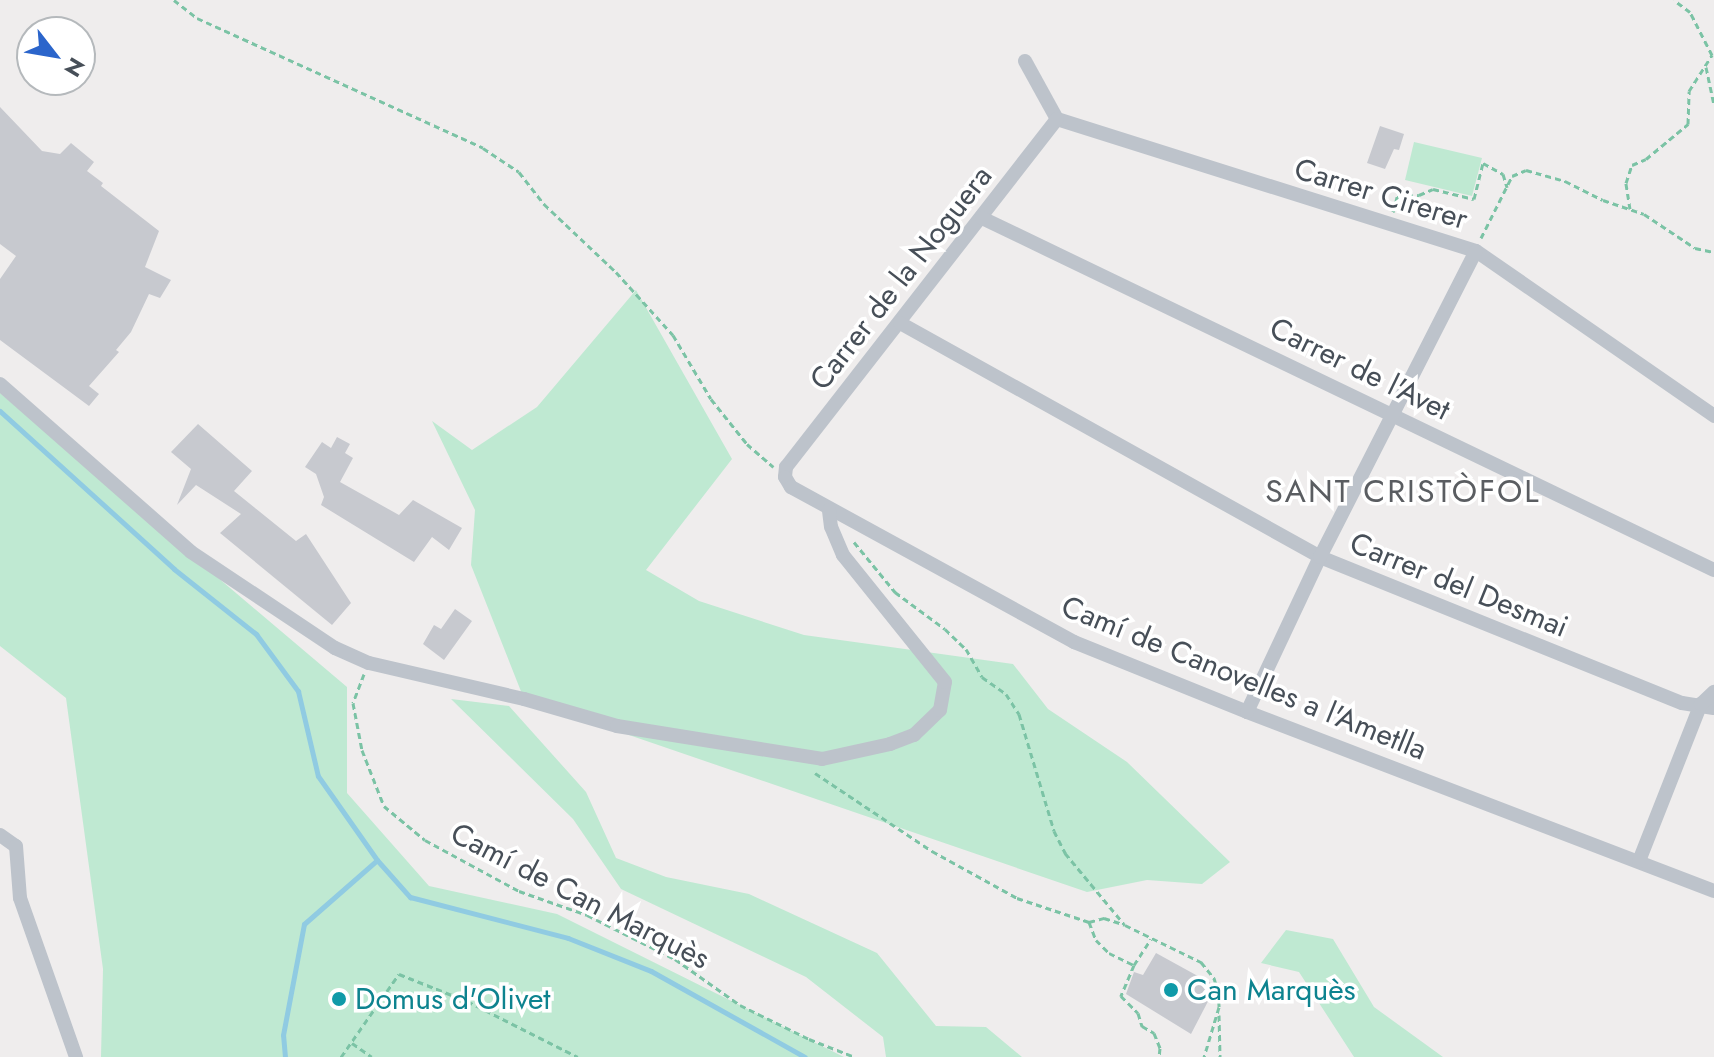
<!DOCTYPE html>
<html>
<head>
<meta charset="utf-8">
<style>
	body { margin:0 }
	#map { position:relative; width:1714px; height:1057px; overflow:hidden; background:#efeded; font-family:Jost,sans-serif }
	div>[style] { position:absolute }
	.green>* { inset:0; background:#bfe9d2 }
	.stream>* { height:5px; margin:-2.5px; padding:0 2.5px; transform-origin:2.5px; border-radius:2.5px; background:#90cbe2 }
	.building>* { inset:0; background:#c7c9cf }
	.path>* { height:3px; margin-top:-1.5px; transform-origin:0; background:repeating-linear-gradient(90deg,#7bc3a5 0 6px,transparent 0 10px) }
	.minor>* { height:14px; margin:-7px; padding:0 7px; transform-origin:7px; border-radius:7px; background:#bdc3cb }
	.dots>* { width:22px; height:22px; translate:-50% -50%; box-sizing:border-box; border:4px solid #fff; border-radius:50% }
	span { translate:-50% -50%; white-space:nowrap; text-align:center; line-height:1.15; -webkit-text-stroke:7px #fff; paint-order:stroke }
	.street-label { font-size:30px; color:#474f58 }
	.culture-label { font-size:30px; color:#0d838f }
	.left { translate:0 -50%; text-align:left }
	.neighbourhood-label { font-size:32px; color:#5a5d61; letter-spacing:2px }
	.north { position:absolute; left:16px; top:16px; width:80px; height:80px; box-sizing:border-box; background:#fff; border:2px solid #b5b9bc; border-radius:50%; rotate:121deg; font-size:22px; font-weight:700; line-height:32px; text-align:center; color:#474f58 }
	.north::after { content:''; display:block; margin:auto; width:28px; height:36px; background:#2b65cb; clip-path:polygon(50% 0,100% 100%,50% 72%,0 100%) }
</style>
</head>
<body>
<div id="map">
	<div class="green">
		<i style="clip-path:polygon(1414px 142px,1482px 158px,1472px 196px,1405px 180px)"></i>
		<i style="clip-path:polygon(636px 290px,732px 459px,646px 570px,699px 601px,804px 635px,1013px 664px,1048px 709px,1127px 762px,1230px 862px,1202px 884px,1147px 880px,1087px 892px,524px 699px,471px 565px,475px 510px,432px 421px,472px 450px,537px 407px)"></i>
		<i style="clip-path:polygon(0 393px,347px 687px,347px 793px,429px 886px,557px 914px,844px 1057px,101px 1057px,103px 969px,66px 698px,0 646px)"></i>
		<i style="clip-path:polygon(451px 699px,509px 706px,586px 792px,616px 858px,666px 877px,749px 894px,877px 953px,936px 1026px,986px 1027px,1022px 1057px,886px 1057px,883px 1037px,806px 977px,621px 889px,573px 819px)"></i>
		<i style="clip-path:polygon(1286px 930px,1333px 939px,1374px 1007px,1443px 1057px,1354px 1057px,1299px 972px,1261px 963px)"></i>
	</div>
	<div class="stream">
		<i style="left:0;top:411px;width:235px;rotate:42.2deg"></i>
		<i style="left:174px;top:569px;width:105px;rotate:38.4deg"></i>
		<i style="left:256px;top:634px;width:71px;rotate:53.6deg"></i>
		<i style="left:298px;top:691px;width:87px;rotate:76.8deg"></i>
		<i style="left:318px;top:776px;width:103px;rotate:54.9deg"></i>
		<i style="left:377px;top:860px;width:50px;rotate:48.3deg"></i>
		<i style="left:410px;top:897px;width:163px;rotate:14.5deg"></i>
		<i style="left:568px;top:938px;width:89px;rotate:21.7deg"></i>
		<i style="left:651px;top:971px;width:176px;rotate:29.2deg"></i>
		<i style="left:285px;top:1057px;width:22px;rotate:-95deg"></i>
		<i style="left:283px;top:1035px;width:113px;rotate:-79.3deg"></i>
		<i style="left:304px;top:924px;width:97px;rotate:-41.2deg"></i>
	</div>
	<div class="building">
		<i style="clip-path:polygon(0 107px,42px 151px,60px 154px,71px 143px,94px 162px,87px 171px,103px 183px,101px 186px,159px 231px,145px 267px,171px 280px,160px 298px,149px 294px,131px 332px,116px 350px,119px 352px,89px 386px,99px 394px,89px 406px,0 340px,0 279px,16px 256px,0 244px)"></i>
		<i style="clip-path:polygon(1380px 126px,1404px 134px,1399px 150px,1394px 149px,1385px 169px,1367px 163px)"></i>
		<i style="clip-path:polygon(198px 424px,252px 471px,234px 491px,296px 541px,306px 534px,351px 603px,332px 625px,220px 533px,241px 514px,196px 485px,177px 505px,191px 469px,171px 452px)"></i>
		<i style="clip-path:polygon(337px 437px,350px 444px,345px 453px,353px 458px,340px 482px,399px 515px,413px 500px,462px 528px,449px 550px,432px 537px,414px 562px,321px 505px,324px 497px,316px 474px,305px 467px,322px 442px,331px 448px)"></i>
		<i style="clip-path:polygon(455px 609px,472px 621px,444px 660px,423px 644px,434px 625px,441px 629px)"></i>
		<i style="clip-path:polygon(1156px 953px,1216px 986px,1191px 1034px,1126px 994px,1134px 972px,1143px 975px)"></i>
	</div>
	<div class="path">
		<i style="left:174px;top:0;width:29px;rotate:38deg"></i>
		<i style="left:197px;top:18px;width:314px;rotate:24.4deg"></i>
		<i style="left:483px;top:148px;width:43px;rotate:33.7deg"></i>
		<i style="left:519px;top:172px;width:41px;rotate:52deg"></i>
		<i style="left:544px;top:204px;width:99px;rotate:43.4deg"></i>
		<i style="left:616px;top:272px;width:85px;rotate:47.9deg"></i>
		<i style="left:673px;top:335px;width:74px;rotate:59.3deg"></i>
		<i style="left:711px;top:399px;width:58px;rotate:51.3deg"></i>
		<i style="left:747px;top:444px;width:35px;rotate:41deg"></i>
		<i style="left:1706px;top:67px;width:38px;rotate:78deg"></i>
		<i style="left:1630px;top:209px;width:26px;rotate:-99deg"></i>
		<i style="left:1626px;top:183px;width:19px;rotate:-72deg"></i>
		<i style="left:1632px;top:165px;width:15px;rotate:-23deg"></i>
		<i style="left:1646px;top:159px;width:55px;rotate:-39.8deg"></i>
		<i style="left:1688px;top:124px;width:33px;rotate:-88deg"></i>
		<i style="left:1689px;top:91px;width:43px;rotate:-57.4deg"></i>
		<i style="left:1712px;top:55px;width:48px;rotate:-117.1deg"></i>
		<i style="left:1690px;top:12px;width:20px;rotate:-143deg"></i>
		<i style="left:1393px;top:212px;width:16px;rotate:-75deg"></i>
		<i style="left:1397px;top:197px;width:22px;rotate:-5deg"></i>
		<i style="left:1419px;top:195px;width:15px;rotate:-23deg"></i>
		<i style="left:1433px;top:189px;width:42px;rotate:13.7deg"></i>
		<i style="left:1474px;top:199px;width:37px;rotate:-76deg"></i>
		<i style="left:1483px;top:163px;width:23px;rotate:29deg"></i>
		<i style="left:1503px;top:174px;width:14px;rotate:73deg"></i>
		<i style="left:1481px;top:238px;width:69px;rotate:-63.4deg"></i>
		<i style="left:1512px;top:176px;width:15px;rotate:-23deg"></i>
		<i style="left:1526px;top:170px;width:41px;rotate:15.8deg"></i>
		<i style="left:1565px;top:181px;width:42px;rotate:26.6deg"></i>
		<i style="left:1603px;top:200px;width:43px;rotate:18.9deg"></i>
		<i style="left:1644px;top:214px;width:61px;rotate:33.7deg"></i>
		<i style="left:1695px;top:248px;width:19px;rotate:12deg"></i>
		<i style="left:854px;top:542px;width:65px;rotate:50.6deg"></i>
		<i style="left:895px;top:592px;width:62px;rotate:36.5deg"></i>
		<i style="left:945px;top:629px;width:29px;rotate:44deg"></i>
		<i style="left:966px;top:649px;width:32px;rotate:60deg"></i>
		<i style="left:982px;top:677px;width:29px;rotate:35deg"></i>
		<i style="left:1006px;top:694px;width:24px;rotate:57deg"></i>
		<i style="left:1019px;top:714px;width:122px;rotate:73.3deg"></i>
		<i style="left:1054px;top:831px;width:25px;rotate:63deg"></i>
		<i style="left:1065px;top:853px;width:92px;rotate:50.3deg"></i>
		<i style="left:364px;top:674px;width:31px;rotate:111deg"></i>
		<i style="left:353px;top:703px;width:48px;rotate:79.2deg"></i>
		<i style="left:362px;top:750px;width:60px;rotate:68.6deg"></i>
		<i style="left:384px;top:806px;width:53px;rotate:39.7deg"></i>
		<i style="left:425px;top:840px;width:107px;rotate:28.5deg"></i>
		<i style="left:519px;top:891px;width:72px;rotate:19.4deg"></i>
		<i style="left:587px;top:915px;width:98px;rotate:26.6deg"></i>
		<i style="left:675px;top:959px;width:80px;rotate:35.3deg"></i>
		<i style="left:740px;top:1005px;width:77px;rotate:26.2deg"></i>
		<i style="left:809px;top:1039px;width:49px;rotate:21.4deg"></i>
		<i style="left:815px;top:773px;width:141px;rotate:33.7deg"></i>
		<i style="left:932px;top:851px;width:97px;rotate:28.9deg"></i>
		<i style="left:1017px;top:898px;width:76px;rotate:18.4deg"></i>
		<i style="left:1089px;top:922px;width:16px;rotate:-15deg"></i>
		<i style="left:1104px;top:918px;width:22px;rotate:18deg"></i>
		<i style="left:1125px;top:925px;width:85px;rotate:26deg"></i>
		<i style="left:1201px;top:962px;width:21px;rotate:51deg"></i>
		<i style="left:1214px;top:978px;width:14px;rotate:73deg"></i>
		<i style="left:1218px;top:991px;width:16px;rotate:86deg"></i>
		<i style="left:1219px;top:1007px;width:52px;rotate:106.7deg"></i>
		<i style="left:1089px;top:922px;width:19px;rotate:69deg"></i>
		<i style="left:1096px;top:940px;width:18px;rotate:45deg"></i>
		<i style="left:1109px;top:953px;width:28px;rotate:26deg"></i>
		<i style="left:1134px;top:965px;width:31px;rotate:-57deg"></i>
		<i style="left:1134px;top:965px;width:34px;rotate:113deg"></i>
		<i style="left:1121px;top:996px;width:24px;rotate:45deg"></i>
		<i style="left:1138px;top:1013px;width:14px;rotate:73deg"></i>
		<i style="left:1142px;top:1026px;width:14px;rotate:30deg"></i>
		<i style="left:1154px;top:1033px;width:16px;rotate:68deg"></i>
		<i style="left:1160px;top:1048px;width:9px;rotate:96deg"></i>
		<i style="left:1219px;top:1015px;width:42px;rotate:88.6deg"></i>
		<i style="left:352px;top:1043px;width:24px;rotate:35deg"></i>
		<i style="left:341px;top:1057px;width:101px;rotate:-55.1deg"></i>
		<i style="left:399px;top:974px;width:73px;rotate:21.7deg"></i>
		<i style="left:467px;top:1001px;width:124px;rotate:26.8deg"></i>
	</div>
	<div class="minor">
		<i style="left:1025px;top:61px;width:66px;rotate:61.1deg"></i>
		<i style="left:1057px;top:119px;width:439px;rotate:17.5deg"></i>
		<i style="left:1476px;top:251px;width:290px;rotate:34.7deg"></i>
		<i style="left:1057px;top:119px;width:441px;rotate:127.9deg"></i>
		<i style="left:786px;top:467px;width:10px;rotate:96deg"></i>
		<i style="left:785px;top:477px;width:12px;rotate:59deg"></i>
		<i style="left:791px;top:487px;width:323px;rotate:28.7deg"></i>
		<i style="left:1074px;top:642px;width:187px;rotate:22deg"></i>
		<i style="left:1247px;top:712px;width:500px;rotate:20.97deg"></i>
		<i style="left:982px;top:218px;width:812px;rotate:25.68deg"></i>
		<i style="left:900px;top:323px;width:481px;rotate:29.1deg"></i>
		<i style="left:1320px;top:557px;width:390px;rotate:22deg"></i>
		<i style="left:1682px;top:703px;width:32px;rotate:9deg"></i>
		<i style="left:0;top:384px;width:254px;rotate:41.3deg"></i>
		<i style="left:191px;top:552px;width:173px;rotate:33.7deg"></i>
		<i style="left:335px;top:648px;width:37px;rotate:24deg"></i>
		<i style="left:369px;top:663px;width:159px;rotate:13.1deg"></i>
		<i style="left:524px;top:699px;width:97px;rotate:16.2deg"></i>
		<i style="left:617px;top:726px;width:208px;rotate:9.1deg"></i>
		<i style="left:822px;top:759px;width:70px;rotate:-12.4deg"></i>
		<i style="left:890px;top:744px;width:26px;rotate:-21deg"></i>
		<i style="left:914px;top:735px;width:36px;rotate:-44deg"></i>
		<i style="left:940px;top:710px;width:28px;rotate:-80deg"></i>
		<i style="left:945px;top:682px;width:163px;rotate:-128.8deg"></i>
		<i style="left:843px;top:555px;width:30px;rotate:-113deg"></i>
		<i style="left:831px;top:527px;width:17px;rotate:-97deg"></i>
		<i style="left:1247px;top:712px;width:171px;rotate:-64.8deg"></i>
		<i style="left:1320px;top:557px;width:343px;rotate:-63deg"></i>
		<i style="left:0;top:835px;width:19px;rotate:35deg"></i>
		<i style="left:16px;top:846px;width:52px;rotate:85.6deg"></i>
		<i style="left:20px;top:898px;width:169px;rotate:70.6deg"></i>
		<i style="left:1639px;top:861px;width:169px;rotate:-68.5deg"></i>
		<i style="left:1701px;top:704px;width:18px;rotate:-43deg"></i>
	</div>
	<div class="dots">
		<i style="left:1171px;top:990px;background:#0f9aa8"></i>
		<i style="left:339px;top:999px;background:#0f9aa8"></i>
	</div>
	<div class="street-label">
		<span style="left:1381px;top:194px;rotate:17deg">Carrer Cirerer</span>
		<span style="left:901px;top:278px;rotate:-52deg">Carrer de la Noguera</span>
		<span style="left:1360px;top:369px;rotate:26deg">Carrer de l'Avet</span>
		<span style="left:1459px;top:585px;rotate:22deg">Carrer del Desmai</span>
		<span style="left:1244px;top:678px;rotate:22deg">Camí de Canovelles a l'Ametlla</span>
		<span style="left:580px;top:896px;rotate:27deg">Camí de Can Marquès</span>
	</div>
	<div class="culture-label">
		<span class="left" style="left:1187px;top:990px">Can Marquès</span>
		<span class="left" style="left:355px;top:999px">Domus d'Olivet</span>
	</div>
	<div class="neighbourhood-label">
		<span style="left:1403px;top:491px">SANT CRISTÒFOL</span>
	</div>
	<div class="north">N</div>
</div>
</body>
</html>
